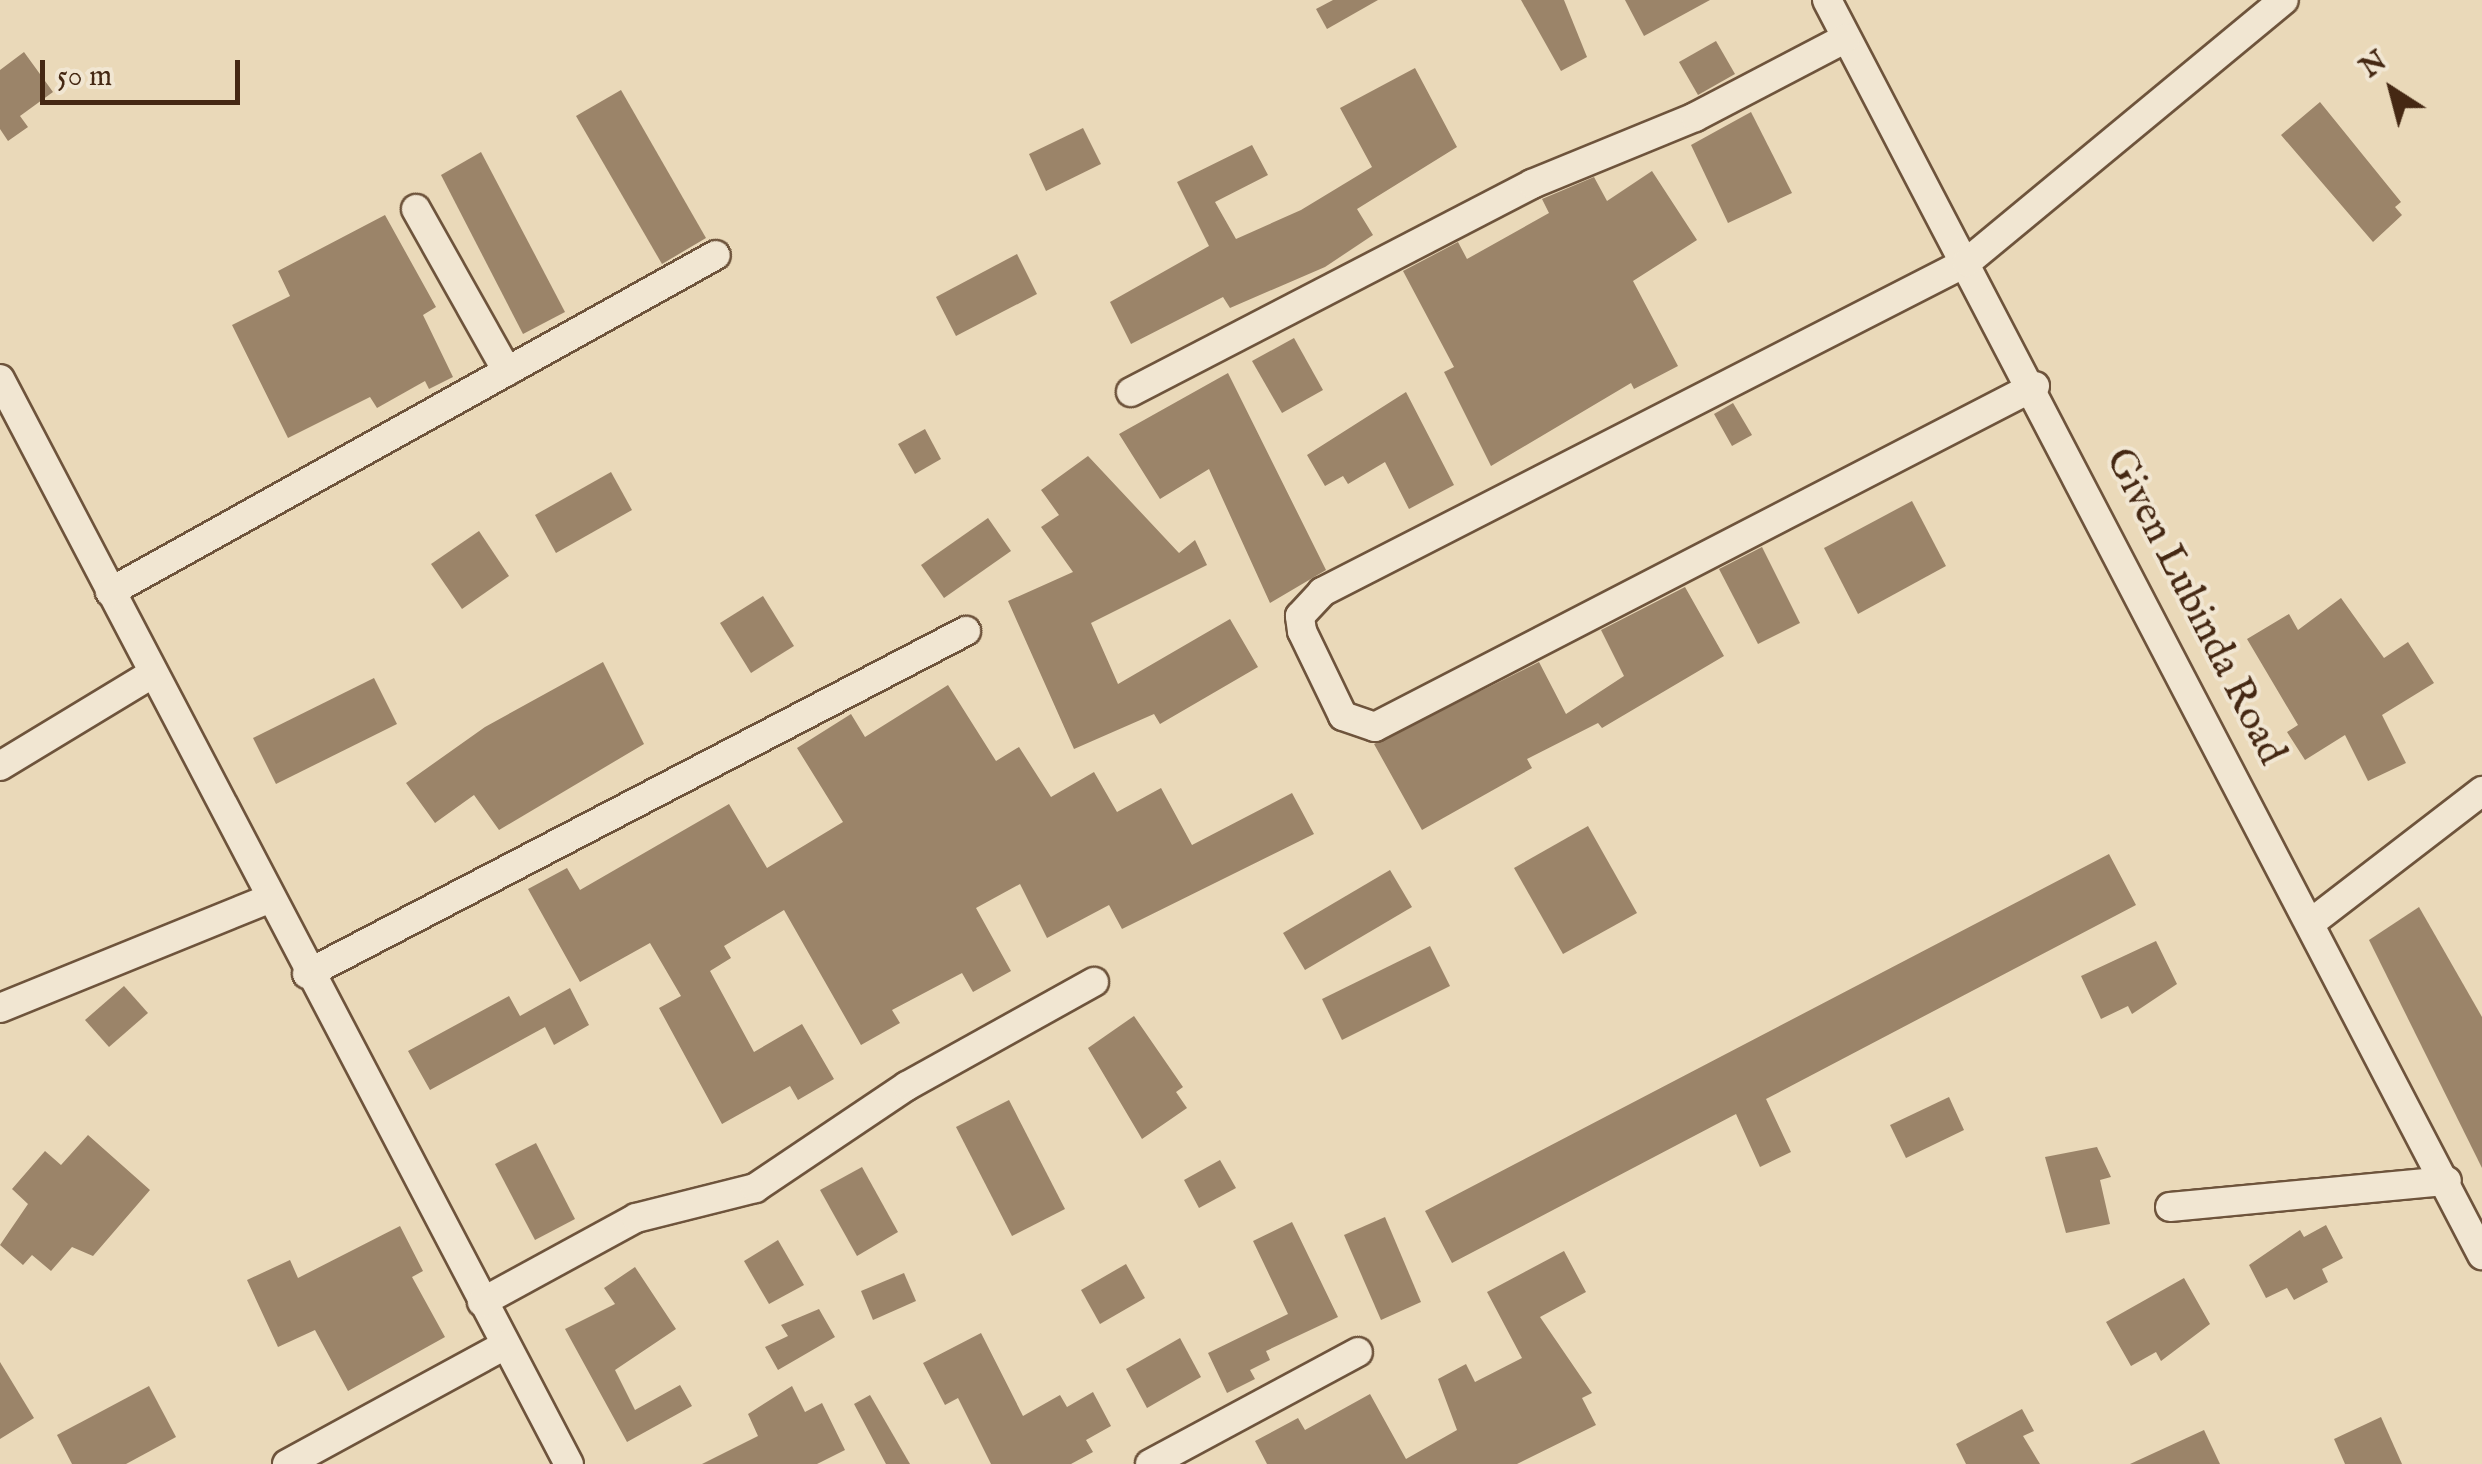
<!DOCTYPE html>
<html>
<head>
<meta charset="utf-8">
<style>
	body { margin:0 }
	#map { position:relative; width:2482px; height:1464px; overflow:hidden; background:#ead9b9; font-family:"IM FELL English",serif }
	div>[style] { position:absolute }
	.building>* { inset:0; background:#9b8469 }
	.roads { filter:drop-shadow(2px 0 #6e543c) drop-shadow(-2px 0 #6e543c) drop-shadow(0 2px #6e543c) drop-shadow(0 -2px #6e543c) }
	.minor>* { height:28px; margin:-14px; padding:0 14px; transform-origin:14px; border-radius:14px; background:#f1e6d2 }
	span { translate:-50% -50%; white-space:nowrap; text-align:center; line-height:1.15; -webkit-text-stroke:8px #f1e6d2; paint-order:stroke }
	.street-label { font-size:40px; color:#452813 }
	.north { position:absolute; left:2342px; top:40px; width:100px; height:100px; -webkit-text-stroke:8px #f1e6d2; paint-order:stroke; rotate:324deg; font-size:28px; font-weight:700; line-height:40px; text-align:center; color:#452813 }
	.north::after { content:''; display:block; margin:auto; width:35px; height:45px; background:#452813; clip-path:polygon(50% 0,100% 100%,50% 72%,0 100%) }
	.scale { position:absolute; left:40px; top:60px; width:200px; height:45px; box-sizing:border-box; border:5px solid #452813; border-top:0; padding-left:12px; font-size:30px; line-height:35px; white-space:nowrap; color:#452813; -webkit-text-stroke:8px #f1e6d2; paint-order:stroke }
</style>
</head>
<body>
<div id="map">
	<div class="building">
		<i style="clip-path:polygon(1333px 0,1378px 0,1327px 29px,1316px 9px)"></i>
		<i style="clip-path:polygon(1521px 0,1564px 0,1587px 57px,1561px 71px)"></i>
		<i style="clip-path:polygon(1625px 0,1710px 0,1644px 36px)"></i>
		<i style="clip-path:polygon(1716px 41px,1735px 74px,1698px 95px,1679px 62px)"></i>
		<i style="clip-path:polygon(24px 52px,53px 92px,20px 116px,28px 127px,8px 141px,0 129px,0 70px)"></i>
		<i style="clip-path:polygon(1415px 68px,1457px 147px,1357px 209px,1373px 235px,1325px 267px,1230px 308px,1223px 297px,1131px 344px,1110px 302px,1209px 246px,1177px 182px,1252px 145px,1268px 175px,1215px 202px,1236px 239px,1301px 210px,1372px 167px,1340px 108px)"></i>
		<i style="clip-path:polygon(621px 90px,706px 238px,662px 264px,576px 116px)"></i>
		<i style="clip-path:polygon(2320px 102px,2401px 202px,2395px 207px,2402px 215px,2373px 242px,2281px 135px)"></i>
		<i style="clip-path:polygon(1751px 112px,1792px 193px,1728px 223px,1691px 145px)"></i>
		<i style="clip-path:polygon(1083px 128px,1101px 164px,1046px 191px,1029px 154px)"></i>
		<i style="clip-path:polygon(481px 152px,565px 312px,523px 334px,441px 175px)"></i>
		<i style="clip-path:polygon(1652px 171px,1697px 240px,1633px 281px,1678px 366px,1634px 389px,1631px 383px,1491px 466px,1444px 372px,1454px 367px,1403px 271px,1458px 242px,1467px 259px,1549px 213px,1542px 199px,1594px 177px,1607px 201px)"></i>
		<i style="clip-path:polygon(385px 215px,436px 307px,423px 315px,453px 377px,429px 389px,425px 381px,377px 408px,370px 397px,288px 438px,232px 325px,290px 296px,278px 271px)"></i>
		<i style="clip-path:polygon(1017px 254px,1037px 294px,956px 336px,936px 297px)"></i>
		<i style="clip-path:polygon(1294px 338px,1323px 390px,1282px 413px,1252px 361px)"></i>
		<i style="clip-path:polygon(1228px 373px,1326px 570px,1270px 603px,1209px 469px,1160px 499px,1119px 434px)"></i>
		<i style="clip-path:polygon(1406px 392px,1454px 485px,1409px 509px,1385px 462px,1348px 484px,1343px 476px,1325px 486px,1307px 455px)"></i>
		<i style="clip-path:polygon(1733px 403px,1752px 435px,1732px 446px,1714px 414px)"></i>
		<i style="clip-path:polygon(925px 429px,941px 459px,915px 474px,898px 444px)"></i>
		<i style="clip-path:polygon(1088px 456px,1179px 553px,1195px 540px,1207px 565px,1091px 623px,1118px 684px,1230px 619px,1258px 667px,1160px 724px,1154px 714px,1074px 749px,1008px 601px,1073px 572px,1041px 527px,1059px 515px,1041px 490px)"></i>
		<i style="clip-path:polygon(611px 472px,632px 510px,556px 553px,535px 515px)"></i>
		<i style="clip-path:polygon(1912px 501px,1946px 566px,1858px 614px,1824px 548px)"></i>
		<i style="clip-path:polygon(988px 518px,1011px 551px,944px 598px,921px 565px)"></i>
		<i style="clip-path:polygon(479px 531px,509px 576px,462px 609px,431px 564px)"></i>
		<i style="clip-path:polygon(1762px 547px,1800px 623px,1758px 644px,1719px 569px)"></i>
		<i style="clip-path:polygon(1685px 587px,1724px 656px,1602px 728px,1598px 723px,1527px 759px,1532px 768px,1422px 830px,1374px 744px,1539px 662px,1566px 714px,1624px 676px,1601px 630px)"></i>
		<i style="clip-path:polygon(763px 596px,794px 646px,751px 673px,720px 623px)"></i>
		<i style="clip-path:polygon(2341px 598px,2384px 658px,2408px 642px,2434px 683px,2382px 715px,2406px 763px,2368px 781px,2345px 735px,2305px 760px,2287px 732px,2298px 725px,2247px 639px,2289px 614px,2298px 630px)"></i>
		<i style="clip-path:polygon(603px 662px,644px 744px,499px 830px,474px 795px,435px 823px,406px 783px,485px 727px)"></i>
		<i style="clip-path:polygon(374px 678px,397px 724px,276px 784px,253px 738px)"></i>
		<i style="clip-path:polygon(948px 685px,996px 761px,1019px 747px,1051px 797px,1094px 772px,1117px 812px,1161px 788px,1192px 845px,1292px 793px,1314px 834px,1122px 929px,1109px 905px,1047px 938px,1020px 884px,976px 908px,1011px 971px,973px 992px,962px 973px,892px 1010px,900px 1023px,861px 1045px,784px 910px,724px 946px,731px 958px,710px 971px,754px 1052px,802px 1024px,834px 1079px,798px 1100px,790px 1086px,722px 1124px,659px 1008px,681px 996px,650px 943px,580px 982px,528px 889px,567px 868px,580px 890px,729px 804px,767px 868px,843px 822px,797px 748px,851px 714px,865px 737px)"></i>
		<i style="clip-path:polygon(1588px 826px,1637px 913px,1563px 954px,1514px 868px)"></i>
		<i style="clip-path:polygon(2109px 854px,2136px 905px,1766px 1099px,1791px 1152px,1760px 1167px,1736px 1114px,1452px 1263px,1425px 1211px)"></i>
		<i style="clip-path:polygon(1390px 870px,1412px 907px,1305px 970px,1283px 933px)"></i>
		<i style="clip-path:polygon(2419px 907px,2482px 1017px,2482px 1168px,2369px 940px)"></i>
		<i style="clip-path:polygon(2156px 941px,2177px 984px,2132px 1014px,2128px 1006px,2101px 1019px,2081px 976px)"></i>
		<i style="clip-path:polygon(1430px 946px,1450px 986px,1342px 1040px,1322px 999px)"></i>
		<i style="clip-path:polygon(124px 986px,148px 1013px,109px 1047px,85px 1020px)"></i>
		<i style="clip-path:polygon(570px 988px,589px 1025px,554px 1045px,545px 1027px,430px 1090px,408px 1051px,509px 996px,520px 1016px)"></i>
		<i style="clip-path:polygon(1134px 1016px,1183px 1087px,1176px 1092px,1187px 1108px,1142px 1139px,1088px 1048px)"></i>
		<i style="clip-path:polygon(1949px 1097px,1964px 1130px,1906px 1158px,1890px 1125px)"></i>
		<i style="clip-path:polygon(1009px 1100px,1065px 1209px,1012px 1236px,956px 1127px)"></i>
		<i style="clip-path:polygon(88px 1135px,150px 1190px,93px 1256px,72px 1247px,51px 1271px,32px 1255px,23px 1265px,0 1245px,28px 1204px,12px 1189px,45px 1151px,61px 1165px)"></i>
		<i style="clip-path:polygon(536px 1143px,575px 1219px,535px 1240px,495px 1164px)"></i>
		<i style="clip-path:polygon(2097px 1147px,2111px 1177px,2100px 1180px,2110px 1224px,2066px 1233px,2045px 1157px)"></i>
		<i style="clip-path:polygon(1220px 1160px,1236px 1188px,1199px 1208px,1184px 1180px)"></i>
		<i style="clip-path:polygon(862px 1167px,898px 1232px,857px 1256px,820px 1190px)"></i>
		<i style="clip-path:polygon(1385px 1217px,1421px 1302px,1381px 1320px,1344px 1235px)"></i>
		<i style="clip-path:polygon(1292px 1222px,1338px 1317px,1266px 1351px,1270px 1360px,1250px 1370px,1255px 1379px,1227px 1393px,1208px 1353px,1288px 1314px,1253px 1241px)"></i>
		<i style="clip-path:polygon(2326px 1225px,2343px 1258px,2322px 1269px,2328px 1282px,2294px 1300px,2287px 1288px,2266px 1298px,2249px 1265px,2300px 1230px,2304px 1237px)"></i>
		<i style="clip-path:polygon(400px 1226px,423px 1271px,412px 1277px,445px 1337px,348px 1391px,315px 1330px,278px 1347px,247px 1280px,290px 1260px,298px 1278px)"></i>
		<i style="clip-path:polygon(778px 1240px,804px 1285px,769px 1304px,744px 1261px)"></i>
		<i style="clip-path:polygon(1564px 1251px,1586px 1292px,1540px 1317px,1592px 1393px,1582px 1398px,1596px 1425px,1517px 1464px,1267px 1464px,1255px 1441px,1298px 1418px,1305px 1430px,1370px 1394px,1406px 1459px,1457px 1430px,1438px 1379px,1466px 1364px,1475px 1382px,1522px 1358px,1487px 1292px)"></i>
		<i style="clip-path:polygon(1126px 1264px,1145px 1298px,1100px 1324px,1081px 1290px)"></i>
		<i style="clip-path:polygon(635px 1267px,676px 1329px,615px 1370px,635px 1410px,680px 1385px,692px 1406px,627px 1442px,565px 1329px,615px 1304px,604px 1288px)"></i>
		<i style="clip-path:polygon(904px 1273px,916px 1301px,873px 1320px,861px 1291px)"></i>
		<i style="clip-path:polygon(2184px 1278px,2210px 1324px,2161px 1361px,2156px 1352px,2131px 1366px,2106px 1322px)"></i>
		<i style="clip-path:polygon(819px 1309px,835px 1337px,778px 1370px,765px 1347px,788px 1336px,781px 1325px)"></i>
		<i style="clip-path:polygon(981px 1333px,1023px 1416px,1060px 1395px,1067px 1407px,1093px 1392px,1111px 1426px,1086px 1440px,1093px 1452px,1071px 1464px,991px 1464px,958px 1398px,945px 1405px,923px 1363px)"></i>
		<i style="clip-path:polygon(1180px 1338px,1201px 1377px,1147px 1408px,1126px 1369px)"></i>
		<i style="clip-path:polygon(0 1362px,34px 1418px,0 1439px)"></i>
		<i style="clip-path:polygon(149px 1386px,176px 1437px,126px 1464px,72px 1464px,57px 1435px)"></i>
		<i style="clip-path:polygon(792px 1386px,805px 1412px,822px 1403px,845px 1450px,817px 1464px,702px 1464px,758px 1436px,748px 1414px)"></i>
		<i style="clip-path:polygon(870px 1395px,910px 1464px,886px 1464px,854px 1404px)"></i>
		<i style="clip-path:polygon(2022px 1409px,2034px 1431px,2023px 1436px,2040px 1464px,1966px 1464px,1956px 1444px)"></i>
		<i style="clip-path:polygon(2381px 1417px,2402px 1464px,2345px 1464px,2334px 1439px)"></i>
		<i style="clip-path:polygon(2204px 1430px,2220px 1464px,2130px 1464px)"></i>
	</div>
	<div class="roads">
		<div class="minor">
			<i style="left:1827px;top:0;width:1416px;rotate:62.44deg"></i>
			<i style="left:416px;top:209px;width:186px;rotate:60.7deg"></i>
			<i style="left:0;top:379px;width:1225px;rotate:62.33deg"></i>
			<i style="left:2035px;top:386px;width:743px;rotate:152.68deg"></i>
			<i style="left:1375px;top:727px;width:34px;rotate:-161deg"></i>
			<i style="left:1343px;top:716px;width:94px;rotate:-115.8deg"></i>
			<i style="left:1302px;top:631px;width:15px;rotate:-98deg"></i>
			<i style="left:1300px;top:616px;width:33px;rotate:-47deg"></i>
			<i style="left:1322px;top:592px;width:725px;rotate:-27.1deg"></i>
			<i style="left:1967px;top:262px;width:411px;rotate:-39.6deg"></i>
			<i style="left:1131px;top:392px;width:452px;rotate:-27.4deg"></i>
			<i style="left:1532px;top:184px;width:176px;rotate:-22.3deg"></i>
			<i style="left:1695px;top:117px;width:170px;rotate:-27.6deg"></i>
			<i style="left:110px;top:592px;width:693px;rotate:-29.08deg"></i>
			<i style="left:0;top:766px;width:178px;rotate:-31.2deg"></i>
			<i style="left:2312px;top:922px;width:215px;rotate:-37.6deg"></i>
			<i style="left:307px;top:974px;width:743px;rotate:-27.5deg"></i>
			<i style="left:0;top:1008px;width:289px;rotate:-22.1deg"></i>
			<i style="left:2170px;top:1207px;width:278px;rotate:-5.4deg"></i>
			<i style="left:482px;top:1302px;width:175px;rotate:-28.6deg"></i>
			<i style="left:636px;top:1218px;width:123px;rotate:-14.1deg"></i>
			<i style="left:755px;top:1188px;width:183px;rotate:-33.9deg"></i>
			<i style="left:907px;top:1086px;width:214px;rotate:-29.1deg"></i>
			<i style="left:287px;top:1464px;width:248px;rotate:-28.6deg"></i>
			<i style="left:1150px;top:1464px;width:236px;rotate:-28.3deg"></i>
		</div>
	</div>
	<div class="street-label">
		<span style="left:2194px;top:607px;rotate:63deg">Given Lubinda Road</span>
	</div>
	<div class="north">N</div>
	<div class="scale">50 m</div>
</div>
</body>
</html>
